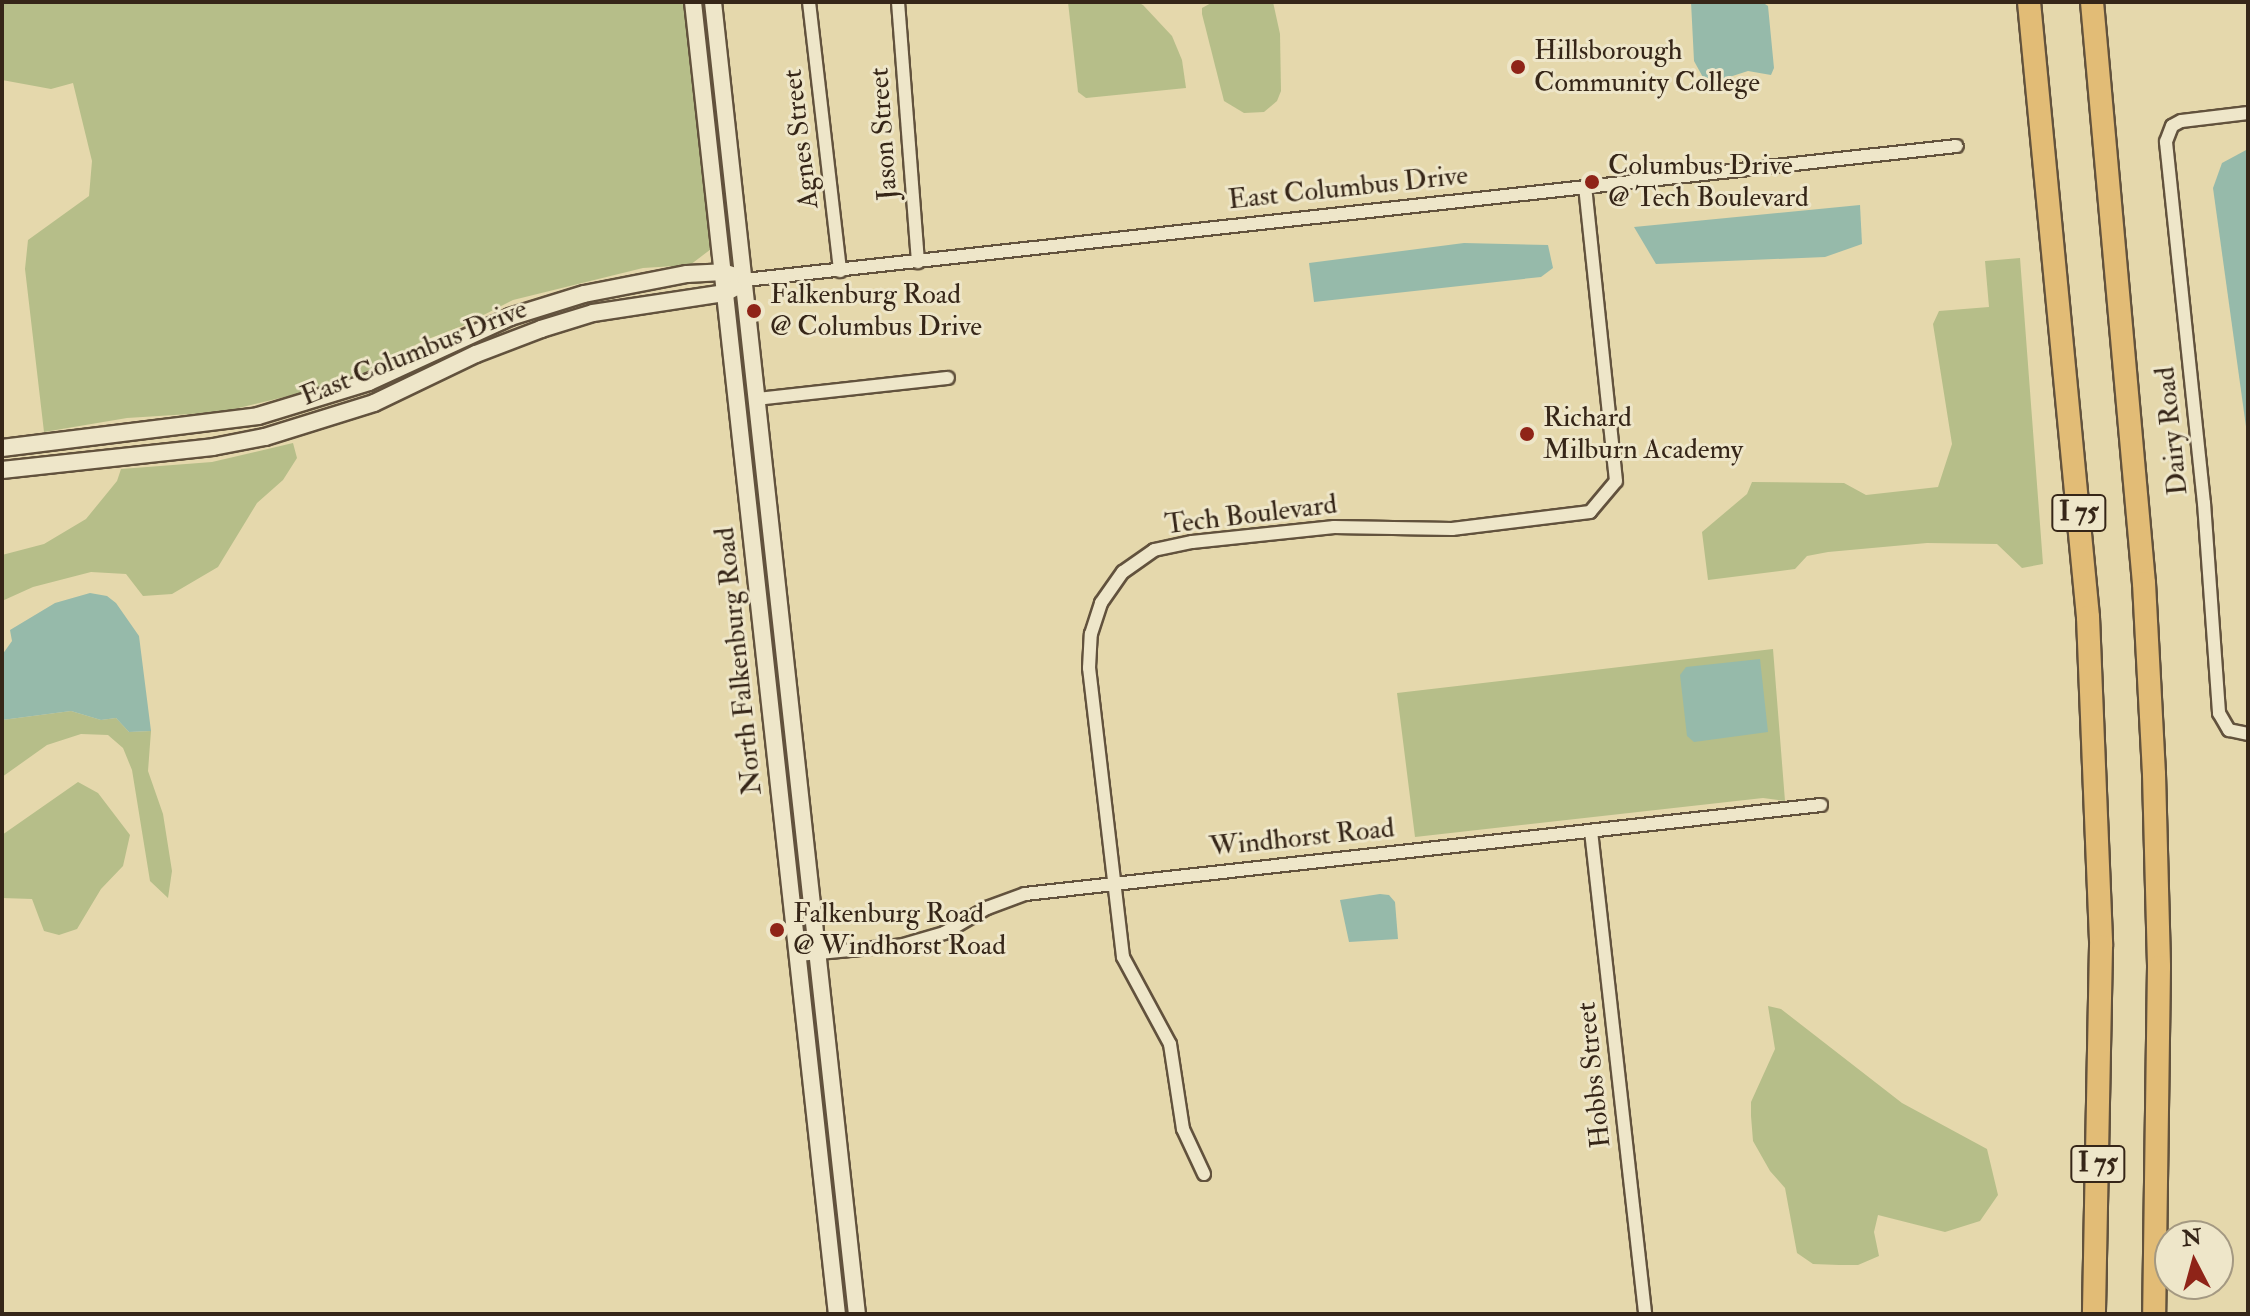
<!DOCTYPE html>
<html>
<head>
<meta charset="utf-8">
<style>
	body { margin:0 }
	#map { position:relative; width:2250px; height:1316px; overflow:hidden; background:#e5d8ac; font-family:"IM FELL Double Pica",serif }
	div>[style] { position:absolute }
	.green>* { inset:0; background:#b6be89 }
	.water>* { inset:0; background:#96baaa }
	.roads { filter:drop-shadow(2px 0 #62523d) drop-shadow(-2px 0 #62523d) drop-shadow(0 2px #62523d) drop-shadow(0 -2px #62523d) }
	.street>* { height:12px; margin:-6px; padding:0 6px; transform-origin:6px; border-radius:6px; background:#eee6c9 }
	.secondary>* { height:16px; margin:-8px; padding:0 8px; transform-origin:8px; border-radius:8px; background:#eee6c9 }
	.highway>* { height:22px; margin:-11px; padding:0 11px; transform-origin:11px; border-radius:11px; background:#e2bc76 }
	.dots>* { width:22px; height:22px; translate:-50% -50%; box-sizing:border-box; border:4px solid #eee6c9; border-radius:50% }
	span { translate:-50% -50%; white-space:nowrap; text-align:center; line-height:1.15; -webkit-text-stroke:6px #eee6c9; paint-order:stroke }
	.shield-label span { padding:2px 6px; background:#eee6c9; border:2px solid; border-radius:6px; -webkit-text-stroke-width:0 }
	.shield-label { font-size:26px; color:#362618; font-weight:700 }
	.poi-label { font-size:28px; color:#362618 }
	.left { translate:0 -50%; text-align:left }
	.street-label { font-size:28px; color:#362618 }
	.frame { position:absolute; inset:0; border:4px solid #362618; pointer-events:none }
	.north { position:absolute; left:2154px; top:1220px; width:80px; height:80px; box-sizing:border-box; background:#eee6c9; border:2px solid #a49982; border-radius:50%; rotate:354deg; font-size:22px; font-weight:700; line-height:32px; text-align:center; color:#362618 }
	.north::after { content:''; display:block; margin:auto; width:28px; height:36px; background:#8f2418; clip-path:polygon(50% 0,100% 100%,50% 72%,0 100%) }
</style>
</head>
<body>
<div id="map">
	<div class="green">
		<i style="clip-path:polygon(2px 2px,688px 2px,715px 246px,690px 265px,643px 268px,513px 300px,462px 326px,423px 341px,362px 374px,297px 394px,222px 412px,127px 418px,44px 432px,25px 269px,28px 240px,89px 196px,92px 161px,73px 83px,51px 89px,2px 80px)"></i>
		<i style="clip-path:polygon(1068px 2px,1137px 2px,1143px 5px,1172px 36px,1182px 60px,1186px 88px,1086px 98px,1078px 92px)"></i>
		<i style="clip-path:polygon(1213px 2px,1273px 2px,1280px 34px,1281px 91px,1277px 101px,1264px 112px,1244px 113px,1224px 101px,1202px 14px,1202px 8px)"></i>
		<i style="clip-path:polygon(2020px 258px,2043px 564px,2022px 568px,1997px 544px,1927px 543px,1828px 552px,1807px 556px,1795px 569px,1708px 580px,1702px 532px,1747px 494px,1752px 482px,1844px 483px,1866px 495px,1938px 487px,1952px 444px,1933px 324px,1939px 311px,1989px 307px,1985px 261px)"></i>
		<i style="clip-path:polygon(293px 443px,297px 458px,283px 480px,257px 503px,218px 567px,172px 594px,143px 596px,126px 574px,91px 572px,33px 587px,2px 601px,2px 555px,44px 544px,86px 519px,117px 481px,121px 469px,212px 462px)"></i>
		<i style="clip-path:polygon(1773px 649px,1785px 801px,1763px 798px,1415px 837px,1397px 693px)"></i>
		<i style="clip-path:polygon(71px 711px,101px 720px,116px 718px,129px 732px,151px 731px,148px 771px,163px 814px,172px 871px,168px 898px,150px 881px,132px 770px,123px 748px,108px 735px,81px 734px,47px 745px,2px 777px,2px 720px)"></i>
		<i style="clip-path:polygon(78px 782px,98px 793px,130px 835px,123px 866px,101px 889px,77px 929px,59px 935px,44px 931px,32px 899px,2px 898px,2px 835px)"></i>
		<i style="clip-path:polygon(1768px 1006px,1781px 1009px,1902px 1103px,1987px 1149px,1998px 1195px,1980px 1221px,1945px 1232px,1878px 1215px,1874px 1232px,1879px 1256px,1858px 1265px,1839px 1265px,1813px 1264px,1797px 1253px,1785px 1188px,1770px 1171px,1753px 1141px,1751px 1116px,1751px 1102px,1775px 1049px)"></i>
	</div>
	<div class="water">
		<i style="clip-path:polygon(1691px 2px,1762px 2px,1768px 6px,1774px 68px,1771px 75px,1748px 71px,1714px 82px,1705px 81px,1694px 61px)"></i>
		<i style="clip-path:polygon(2248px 149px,2248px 441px,2213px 188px,2222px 163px)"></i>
		<i style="clip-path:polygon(1860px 205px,1862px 244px,1825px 257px,1656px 264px,1634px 227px)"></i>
		<i style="clip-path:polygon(1464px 243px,1548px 245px,1553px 268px,1541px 277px,1314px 302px,1309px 263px)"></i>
		<i style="clip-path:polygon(90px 593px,107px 596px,116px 603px,139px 636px,151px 731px,129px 732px,116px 718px,101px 720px,71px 711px,2px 720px,2px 655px,12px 641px,10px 630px,55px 603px)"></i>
		<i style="clip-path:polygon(1760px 659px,1768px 732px,1694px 742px,1687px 736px,1680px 675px,1686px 667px)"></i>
		<i style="clip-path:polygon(1380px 894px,1389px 895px,1395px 902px,1398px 939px,1349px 942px,1340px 900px)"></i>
	</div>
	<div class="roads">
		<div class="street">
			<i style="left:809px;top:2px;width:271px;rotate:83.4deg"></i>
			<i style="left:898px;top:2px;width:261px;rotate:85.6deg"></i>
			<i style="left:2248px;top:113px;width:67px;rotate:173.2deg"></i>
			<i style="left:2181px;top:121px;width:10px;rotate:151deg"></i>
			<i style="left:2172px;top:126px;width:17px;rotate:111deg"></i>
			<i style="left:2166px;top:142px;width:363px;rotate:84deg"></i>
			<i style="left:2204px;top:503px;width:211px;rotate:85.9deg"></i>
			<i style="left:2219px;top:713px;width:20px;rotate:60deg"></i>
			<i style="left:2229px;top:730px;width:19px;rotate:12deg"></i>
			<i style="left:745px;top:280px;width:1219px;rotate:-6.31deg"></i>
			<i style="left:757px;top:399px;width:192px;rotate:-6.3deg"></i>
			<i style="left:1591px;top:831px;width:486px;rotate:83.6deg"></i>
			<i style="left:798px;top:955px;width:105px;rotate:-5.4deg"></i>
			<i style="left:903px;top:945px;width:43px;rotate:-16.3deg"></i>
			<i style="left:944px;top:933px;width:50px;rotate:-30.2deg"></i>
			<i style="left:987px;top:908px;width:40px;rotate:-20.2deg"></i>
			<i style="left:1025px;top:894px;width:801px;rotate:-6.38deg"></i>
			<i style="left:1204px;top:1174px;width:50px;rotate:-115deg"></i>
			<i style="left:1183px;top:1129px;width:86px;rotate:-98.7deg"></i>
			<i style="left:1170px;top:1044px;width:99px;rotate:-118.4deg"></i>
			<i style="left:1123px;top:957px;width:291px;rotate:-96.7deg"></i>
			<i style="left:1089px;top:668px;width:34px;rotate:-87deg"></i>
			<i style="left:1091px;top:634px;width:33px;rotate:-72deg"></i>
			<i style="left:1101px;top:603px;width:38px;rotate:-55deg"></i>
			<i style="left:1123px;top:572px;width:38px;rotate:-35deg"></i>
			<i style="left:1154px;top:550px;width:39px;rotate:-12deg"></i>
			<i style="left:1192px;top:542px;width:143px;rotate:-6deg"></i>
			<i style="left:1334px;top:527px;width:118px;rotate:1deg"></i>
			<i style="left:1452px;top:529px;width:139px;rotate:-7deg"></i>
			<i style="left:1590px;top:512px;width:40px;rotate:-50deg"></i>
			<i style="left:1616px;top:481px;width:295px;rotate:-96deg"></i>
		</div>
		<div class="secondary">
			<i style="left:693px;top:2px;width:1320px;rotate:83.74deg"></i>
			<i style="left:713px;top:2px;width:1320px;rotate:83.74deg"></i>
			<i style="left:2px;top:448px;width:258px;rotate:-7.1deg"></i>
			<i style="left:258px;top:416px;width:116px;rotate:-17deg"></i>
			<i style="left:369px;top:382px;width:155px;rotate:-24.7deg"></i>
			<i style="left:510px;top:317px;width:77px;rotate:-17.3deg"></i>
			<i style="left:584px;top:294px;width:105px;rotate:-11deg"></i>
			<i style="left:687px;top:274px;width:36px;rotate:-3deg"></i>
			<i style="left:723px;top:272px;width:9px;rotate:18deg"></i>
			<i style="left:2px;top:470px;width:212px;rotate:-6.2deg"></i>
			<i style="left:213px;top:447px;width:53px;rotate:-10.9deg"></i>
			<i style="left:265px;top:437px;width:114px;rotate:-17.3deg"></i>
			<i style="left:374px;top:403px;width:113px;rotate:-25.7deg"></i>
			<i style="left:476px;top:354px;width:70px;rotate:-21deg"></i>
			<i style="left:541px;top:329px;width:54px;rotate:-17.1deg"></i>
			<i style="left:593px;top:313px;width:134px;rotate:-8.6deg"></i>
			<i style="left:725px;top:293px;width:10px;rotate:-29deg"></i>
		</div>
		<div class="highway">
			<i style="left:2029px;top:2px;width:618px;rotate:84.52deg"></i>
			<i style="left:2088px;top:617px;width:329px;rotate:87.7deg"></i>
			<i style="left:2101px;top:946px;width:368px;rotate:91.1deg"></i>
			<i style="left:2092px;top:2px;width:583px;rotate:84.89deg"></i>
			<i style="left:2144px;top:583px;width:191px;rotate:87deg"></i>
			<i style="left:2154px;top:774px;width:193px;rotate:88.5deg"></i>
			<i style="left:2159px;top:967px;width:347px;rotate:90.8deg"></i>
		</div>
	</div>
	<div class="dots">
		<i style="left:1518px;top:67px;background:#8f2418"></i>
		<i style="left:1592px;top:182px;background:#8f2418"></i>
		<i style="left:754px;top:311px;background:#8f2418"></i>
		<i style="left:1527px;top:434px;background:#8f2418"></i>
		<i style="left:777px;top:930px;background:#8f2418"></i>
	</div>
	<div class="shield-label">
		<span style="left:2079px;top:513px">I 75</span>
		<span style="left:2098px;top:1164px">I 75</span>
	</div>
	<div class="poi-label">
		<span class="left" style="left:1534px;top:67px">Hillsborough<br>Community College</span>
		<span class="left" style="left:1608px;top:182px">Columbus Drive<br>@ Tech Boulevard</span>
		<span class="left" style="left:770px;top:311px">Falkenburg Road<br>@ Columbus Drive</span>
		<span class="left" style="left:1543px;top:434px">Richard<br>Milburn Academy</span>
		<span class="left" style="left:793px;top:930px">Falkenburg Road<br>@ Windhorst Road</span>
	</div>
	<div class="street-label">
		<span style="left:884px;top:134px;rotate:-94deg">Jason Street</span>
		<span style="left:801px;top:139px;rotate:-97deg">Agnes Street</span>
		<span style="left:1348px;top:188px;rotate:-6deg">East Columbus Drive</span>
		<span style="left:414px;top:353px;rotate:-22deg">East Columbus Drive</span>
		<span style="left:2172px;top:431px;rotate:-96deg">Dairy Road</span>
		<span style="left:1251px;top:515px;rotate:-7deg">Tech Boulevard</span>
		<span style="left:739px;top:661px;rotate:-96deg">North Falkenburg Road</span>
		<span style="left:1302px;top:838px;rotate:-6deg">Windhorst Road</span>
		<span style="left:1594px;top:1075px;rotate:-96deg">Hobbs Street</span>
	</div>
	<div class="frame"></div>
	<div class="north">N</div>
</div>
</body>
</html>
